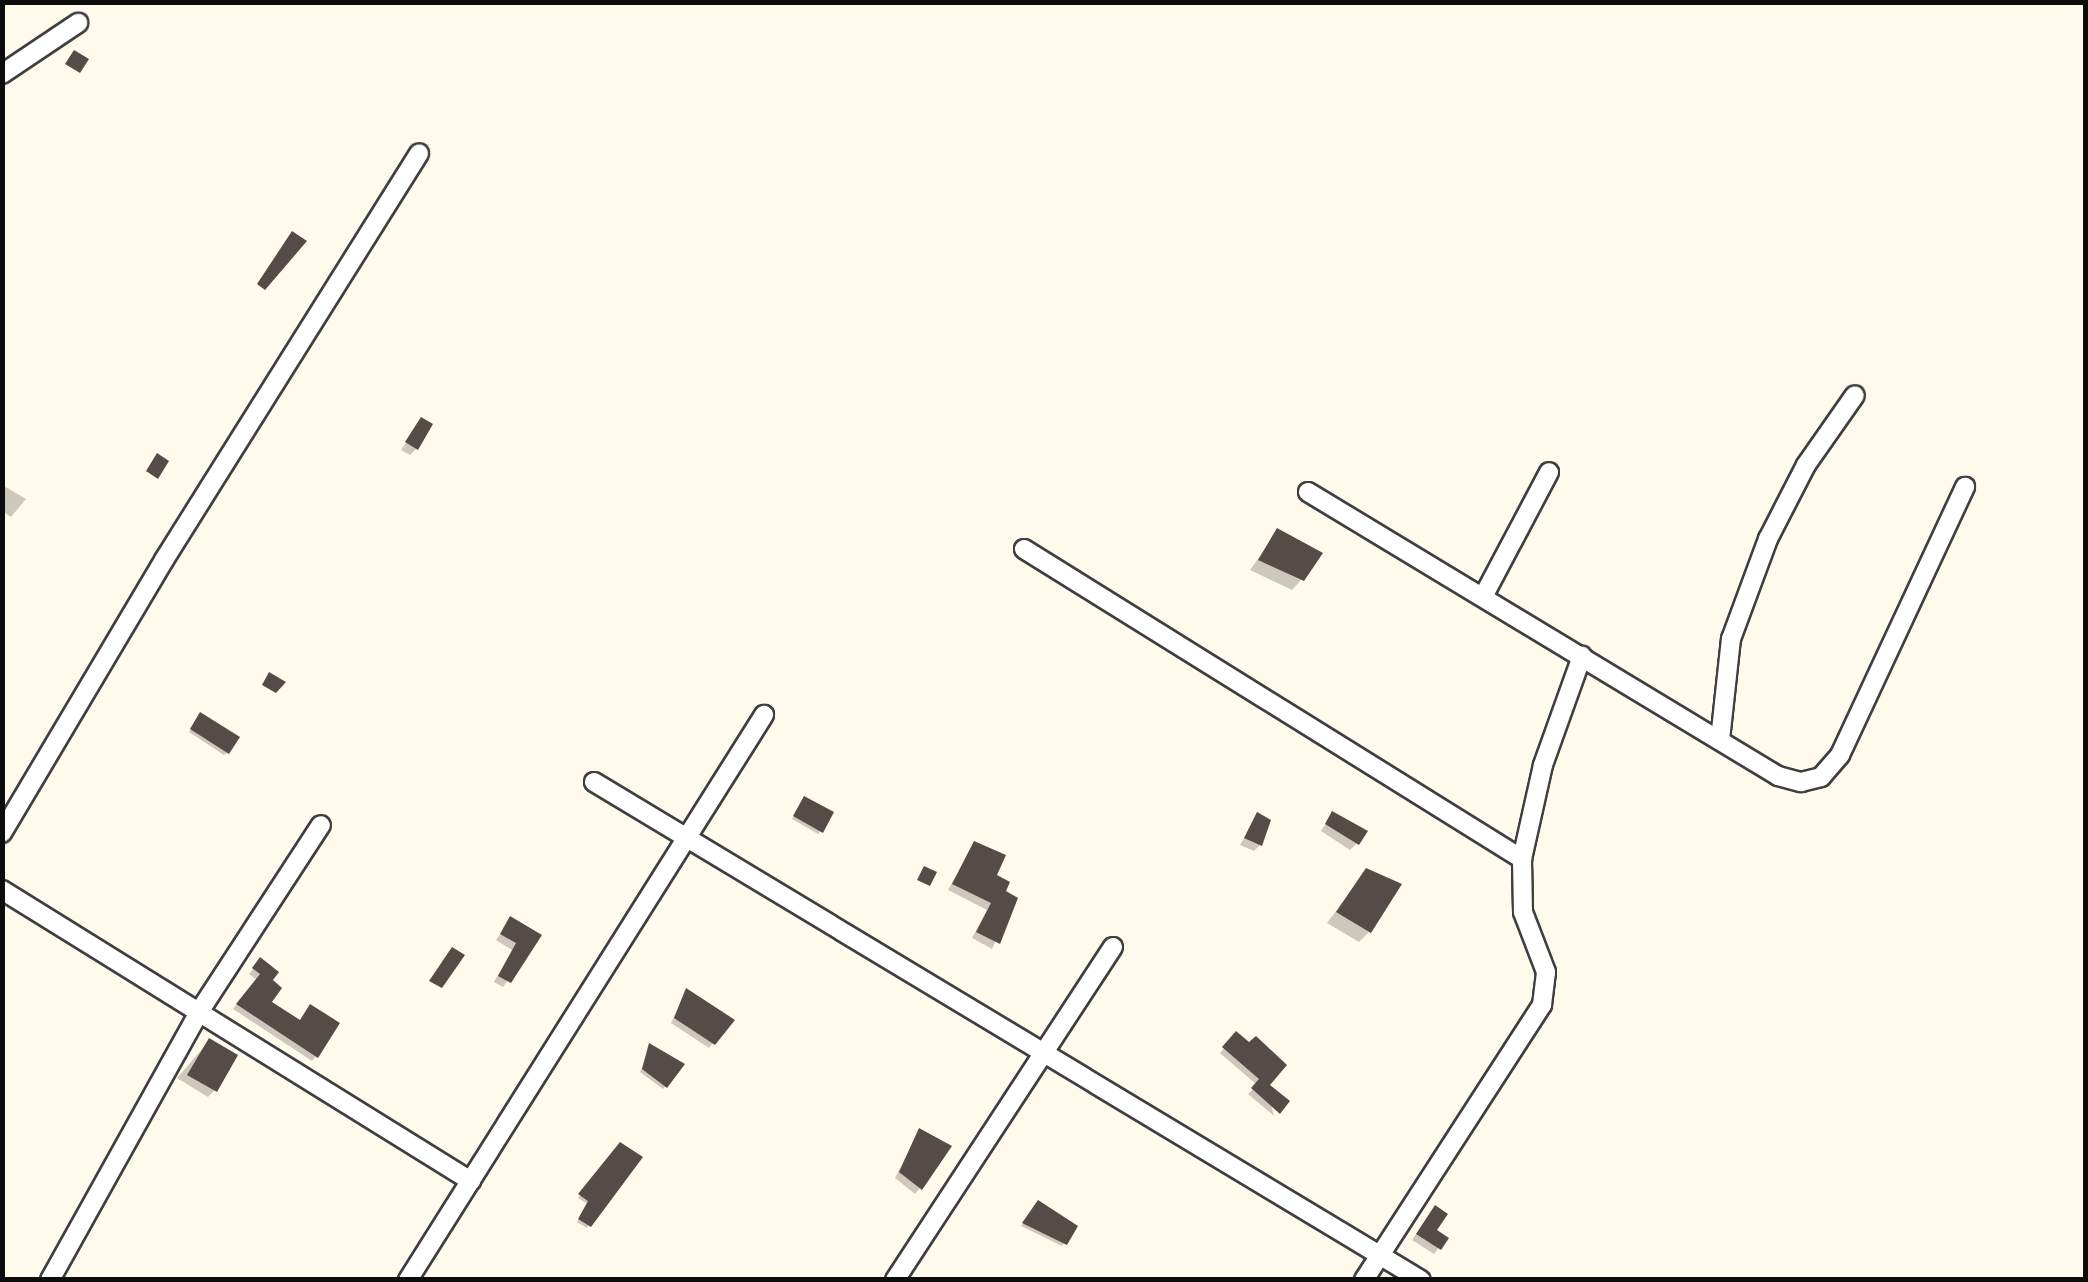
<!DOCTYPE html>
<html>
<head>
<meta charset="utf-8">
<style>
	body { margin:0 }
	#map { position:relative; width:2088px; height:1282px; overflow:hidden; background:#fffaeb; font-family:"Source Serif 4",serif }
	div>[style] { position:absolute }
	.shadow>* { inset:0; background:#0003 }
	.building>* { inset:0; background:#554c48 }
	.roads { filter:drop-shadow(2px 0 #3f3f3f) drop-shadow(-2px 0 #3f3f3f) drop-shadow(0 2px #3f3f3f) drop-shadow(0 -2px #3f3f3f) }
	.street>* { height:18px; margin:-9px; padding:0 9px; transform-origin:9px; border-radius:9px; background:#fff }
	span { translate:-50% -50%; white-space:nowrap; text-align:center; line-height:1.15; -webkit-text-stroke:10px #fff; paint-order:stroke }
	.frame { position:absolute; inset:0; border:5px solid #0c0c0c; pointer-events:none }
</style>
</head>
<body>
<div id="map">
	<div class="shadow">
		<i style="clip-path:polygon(421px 420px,416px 449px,410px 455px,401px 450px)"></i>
		<i style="clip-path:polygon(2px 485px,26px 499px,11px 517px,2px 511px)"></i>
		<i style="clip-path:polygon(1278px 531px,1302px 579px,1292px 590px,1250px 570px)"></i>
		<i style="clip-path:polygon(198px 718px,227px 753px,224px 755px,189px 732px)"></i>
		<i style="clip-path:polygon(802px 801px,821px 831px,818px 834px,792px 819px)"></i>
		<i style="clip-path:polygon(1333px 814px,1357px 843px,1350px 850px,1321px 831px)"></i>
		<i style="clip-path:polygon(1258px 815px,1260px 845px,1254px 851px,1240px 845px)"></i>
		<i style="clip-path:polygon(974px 844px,1003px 891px,1015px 899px,992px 949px,972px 938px,987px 910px,948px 890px)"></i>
		<i style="clip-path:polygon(1366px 871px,1369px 932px,1359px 942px,1327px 923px)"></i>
		<i style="clip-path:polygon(510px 920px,538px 935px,503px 987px,494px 982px,512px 950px,496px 940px)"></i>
		<i style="clip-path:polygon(261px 960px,269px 980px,268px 1003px,316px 1056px,312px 1061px,233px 1009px,257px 980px,249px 974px)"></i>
		<i style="clip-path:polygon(686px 991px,713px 1043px,709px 1048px,671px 1023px)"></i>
		<i style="clip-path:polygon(1236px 1034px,1266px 1085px,1274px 1116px,1248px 1094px,1257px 1085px,1220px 1053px)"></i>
		<i style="clip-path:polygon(209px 1041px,215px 1090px,208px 1097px,177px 1078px)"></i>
		<i style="clip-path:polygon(650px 1047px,682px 1064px,663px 1089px,640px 1072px)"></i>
		<i style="clip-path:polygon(919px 1131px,920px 1188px,915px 1194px,895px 1178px)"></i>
		<i style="clip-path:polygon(620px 1146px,589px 1225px,587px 1228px,577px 1222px,588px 1204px,578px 1198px)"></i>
		<i style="clip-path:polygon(1035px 1206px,1075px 1227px,1062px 1246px,1021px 1226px)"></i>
		<i style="clip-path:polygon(1430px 1214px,1434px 1231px,1445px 1239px,1434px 1254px,1412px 1240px)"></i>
	</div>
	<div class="building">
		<i style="clip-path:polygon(74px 50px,89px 59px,80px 73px,65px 64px)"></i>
		<i style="clip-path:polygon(292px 231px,307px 241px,265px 290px,257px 284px)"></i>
		<i style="clip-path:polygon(421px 417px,433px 424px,418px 450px,405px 442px)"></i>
		<i style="clip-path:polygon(157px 453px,169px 461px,158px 479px,146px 471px)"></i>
		<i style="clip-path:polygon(1277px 528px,1323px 553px,1304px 581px,1258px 560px)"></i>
		<i style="clip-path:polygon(269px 672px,286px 682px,276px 693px,262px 685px)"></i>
		<i style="clip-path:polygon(200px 712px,240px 737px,229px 754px,190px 729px)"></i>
		<i style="clip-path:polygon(804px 796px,834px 812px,823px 833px,793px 816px)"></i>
		<i style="clip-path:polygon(1332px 811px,1368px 831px,1359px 845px,1325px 824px)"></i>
		<i style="clip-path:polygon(1257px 812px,1271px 820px,1262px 846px,1244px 838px)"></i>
		<i style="clip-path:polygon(974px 841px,1006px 855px,997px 875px,1010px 882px,1006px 891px,1018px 898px,1000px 944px,976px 932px,991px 903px,952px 884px)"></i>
		<i style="clip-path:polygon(924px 866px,937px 872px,930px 886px,917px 880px)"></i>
		<i style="clip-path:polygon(1366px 868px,1402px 884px,1371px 933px,1336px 912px)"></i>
		<i style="clip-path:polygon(510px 916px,542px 935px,511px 983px,498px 976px,516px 943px,500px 934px)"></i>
		<i style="clip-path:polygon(452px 947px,465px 955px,442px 988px,429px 981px)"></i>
		<i style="clip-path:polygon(260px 957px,279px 972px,273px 980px,282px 988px,272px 1002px,300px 1020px,310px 1004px,340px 1023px,318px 1058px,236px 1004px,260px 974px,252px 968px)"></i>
		<i style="clip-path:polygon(686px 988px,735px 1020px,715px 1045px,674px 1018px)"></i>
		<i style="clip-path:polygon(1236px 1031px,1249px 1042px,1256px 1036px,1287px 1065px,1270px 1085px,1290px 1101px,1280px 1114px,1251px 1088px,1259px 1079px,1222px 1047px)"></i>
		<i style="clip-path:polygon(209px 1038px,238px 1055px,217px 1092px,187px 1075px)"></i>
		<i style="clip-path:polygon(649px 1043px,685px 1064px,667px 1088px,642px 1069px)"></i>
		<i style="clip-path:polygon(919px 1128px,952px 1146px,922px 1190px,899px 1172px)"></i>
		<i style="clip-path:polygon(620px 1142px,643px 1157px,591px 1227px,578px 1219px,588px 1201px,578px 1194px)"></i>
		<i style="clip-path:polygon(1038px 1200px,1078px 1226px,1067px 1245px,1022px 1223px)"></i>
		<i style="clip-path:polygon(1435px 1205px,1448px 1214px,1437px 1230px,1449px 1238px,1441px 1250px,1416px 1234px)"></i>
	</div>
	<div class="roads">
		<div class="street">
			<i style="left:2px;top:74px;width:92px;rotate:-33.9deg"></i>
			<i style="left:1308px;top:492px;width:549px;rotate:31.14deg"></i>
			<i style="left:1778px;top:776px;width:24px;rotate:15deg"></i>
			<i style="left:1801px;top:782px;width:21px;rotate:-14deg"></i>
			<i style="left:1821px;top:777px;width:29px;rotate:-49deg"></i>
			<i style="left:1840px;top:755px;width:296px;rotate:-65deg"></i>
			<i style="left:1024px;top:549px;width:587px;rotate:31.9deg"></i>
			<i style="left:1484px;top:595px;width:139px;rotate:-62.1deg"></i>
			<i style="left:1720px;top:740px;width:102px;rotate:-83.8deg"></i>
			<i style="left:1731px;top:639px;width:107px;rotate:-69.7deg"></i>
			<i style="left:1768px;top:539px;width:83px;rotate:-62.8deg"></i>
			<i style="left:1806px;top:465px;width:85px;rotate:-55deg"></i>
			<i style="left:594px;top:782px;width:965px;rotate:31.06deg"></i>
			<i style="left:2px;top:833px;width:317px;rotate:-59.3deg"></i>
			<i style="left:164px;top:560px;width:480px;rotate:-57.9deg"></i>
			<i style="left:2px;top:890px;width:552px;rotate:31.82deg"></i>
			<i style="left:50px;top:1280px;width:307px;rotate:-60.9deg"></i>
			<i style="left:199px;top:1012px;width:223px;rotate:-56.9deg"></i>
			<i style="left:408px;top:1280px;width:668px;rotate:-57.79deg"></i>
			<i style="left:895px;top:1280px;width:398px;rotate:-56.8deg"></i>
			<i style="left:1364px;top:1280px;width:328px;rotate:-57.1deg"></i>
			<i style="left:1542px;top:1005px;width:33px;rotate:-83deg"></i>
			<i style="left:1546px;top:972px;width:64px;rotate:-111deg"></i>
			<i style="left:1523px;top:912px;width:53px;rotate:-91.1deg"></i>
			<i style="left:1522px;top:859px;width:96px;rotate:-77.4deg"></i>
			<i style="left:1543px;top:765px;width:116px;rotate:-70.3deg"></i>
		</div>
	</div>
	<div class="frame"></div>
</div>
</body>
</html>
